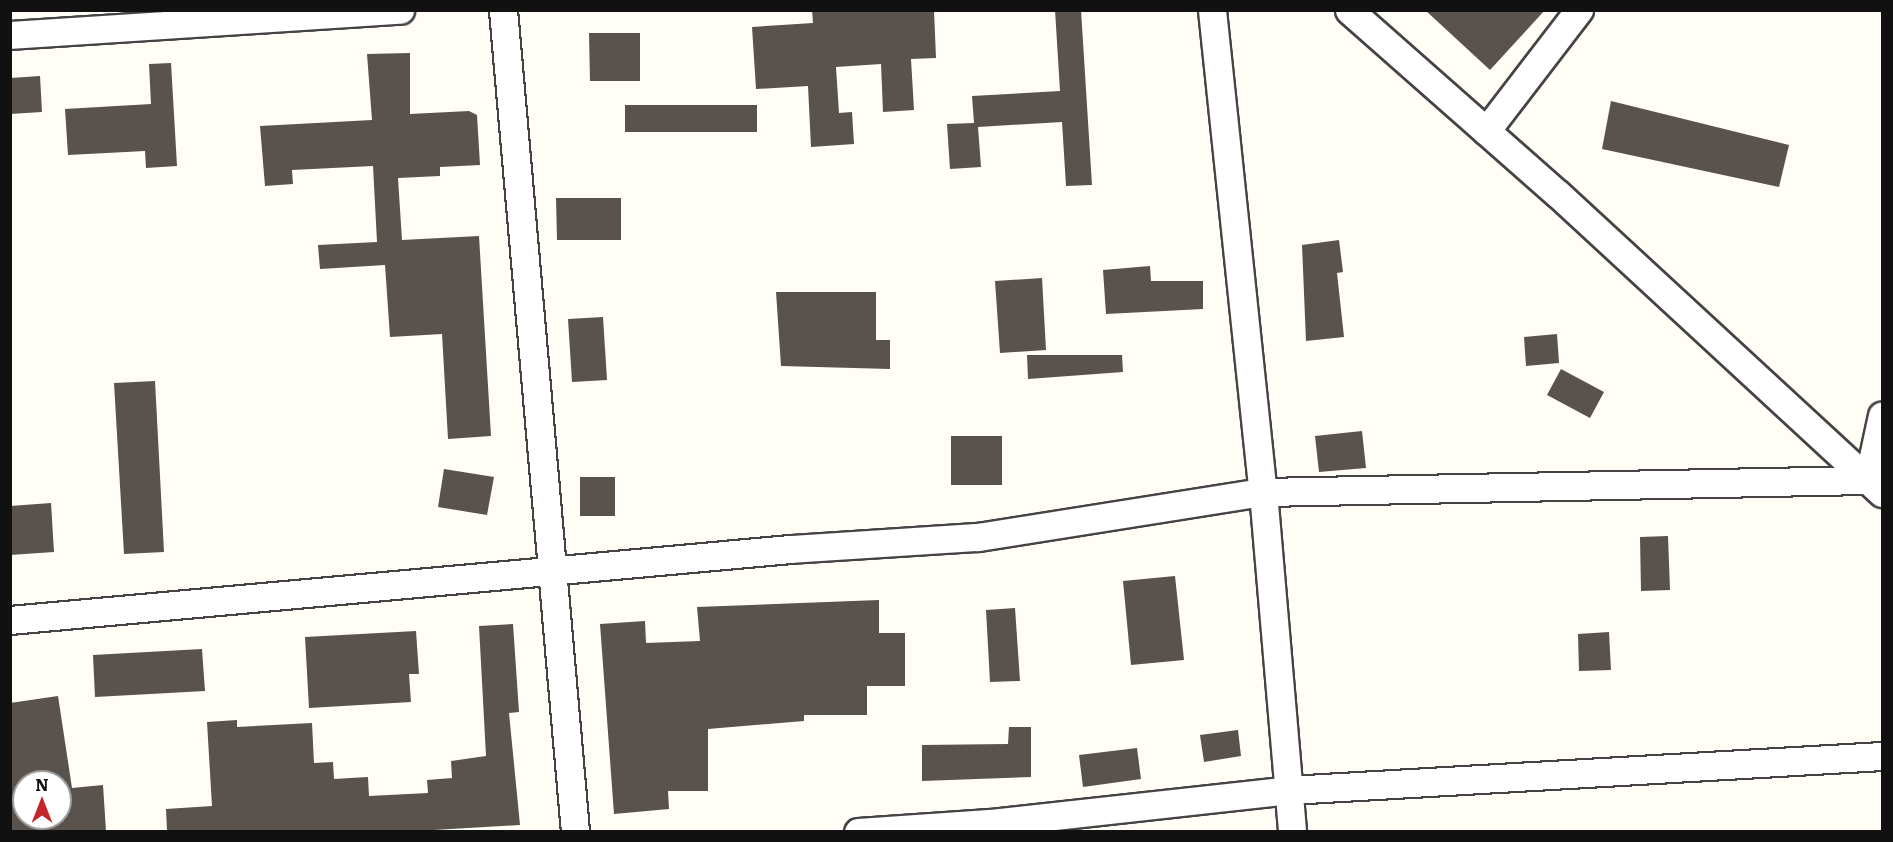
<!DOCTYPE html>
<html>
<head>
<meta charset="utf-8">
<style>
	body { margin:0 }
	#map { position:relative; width:1893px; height:842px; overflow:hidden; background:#fffdf5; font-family:Literata,serif }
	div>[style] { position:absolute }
	.building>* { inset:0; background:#5a524d }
	.roads { filter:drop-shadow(2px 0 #444) drop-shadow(-2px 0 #444) drop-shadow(0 2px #444) drop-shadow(0 -2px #444) }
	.street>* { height:27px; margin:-13.5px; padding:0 13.5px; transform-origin:13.5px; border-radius:13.5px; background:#fff }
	span { translate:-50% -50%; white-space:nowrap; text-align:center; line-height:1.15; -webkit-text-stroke:6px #fff; paint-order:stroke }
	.frame { position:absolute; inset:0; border:12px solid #111; pointer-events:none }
	.north { position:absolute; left:12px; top:770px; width:60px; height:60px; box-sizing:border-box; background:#fff; border:2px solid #a0a0a0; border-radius:50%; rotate:0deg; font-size:16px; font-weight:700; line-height:24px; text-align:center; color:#111 }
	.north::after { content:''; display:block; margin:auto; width:21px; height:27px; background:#c4262e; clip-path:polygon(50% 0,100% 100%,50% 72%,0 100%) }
</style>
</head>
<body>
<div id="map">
	<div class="building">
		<i style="clip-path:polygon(812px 10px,934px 10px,936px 58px,911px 59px,914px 110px,883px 112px,881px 64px,836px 67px,839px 113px,852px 112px,854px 144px,811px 147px,808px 86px,756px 89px,752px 27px,813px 23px)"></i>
		<i style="clip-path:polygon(1055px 10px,1081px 10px,1092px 185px,1066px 186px,1062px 122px,978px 127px,981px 167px,950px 169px,947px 124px,974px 123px,972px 96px,1060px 91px)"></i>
		<i style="clip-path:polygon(1425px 10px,1545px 10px,1490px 70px)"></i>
		<i style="clip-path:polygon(589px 33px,640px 33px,640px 81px,590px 81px)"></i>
		<i style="clip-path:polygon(410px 53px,410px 114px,469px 111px,477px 115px,480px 165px,440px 167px,440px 176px,398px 178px,402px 240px,479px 236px,491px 436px,448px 439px,442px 334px,390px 337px,385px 265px,320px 269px,318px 245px,377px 242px,373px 166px,292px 170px,293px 184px,265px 186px,260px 126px,372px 120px,367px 54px)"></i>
		<i style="clip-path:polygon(171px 63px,177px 166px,146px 168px,145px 151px,68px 155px,65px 109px,151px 104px,149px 64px)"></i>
		<i style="clip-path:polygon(40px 76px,42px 112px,10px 114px,10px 78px)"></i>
		<i style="clip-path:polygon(1611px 101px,1789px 145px,1779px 187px,1602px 149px)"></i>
		<i style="clip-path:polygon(625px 105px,757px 105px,757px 132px,625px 132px)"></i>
		<i style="clip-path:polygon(556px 198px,621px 198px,621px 240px,557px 240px)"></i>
		<i style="clip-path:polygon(1339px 240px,1343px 272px,1337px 273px,1344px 337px,1306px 341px,1302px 245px)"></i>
		<i style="clip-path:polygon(1150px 266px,1151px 281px,1203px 281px,1203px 309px,1106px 314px,1103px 270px)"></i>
		<i style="clip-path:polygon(1042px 278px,1046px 350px,1000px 353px,995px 281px)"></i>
		<i style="clip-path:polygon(776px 292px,876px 292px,876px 340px,890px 340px,890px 369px,781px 366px)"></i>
		<i style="clip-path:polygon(603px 317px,607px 380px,572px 382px,568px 319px)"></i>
		<i style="clip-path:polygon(1557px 334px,1559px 363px,1526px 366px,1524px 337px)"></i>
		<i style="clip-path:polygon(1027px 355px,1122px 355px,1123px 372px,1028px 379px)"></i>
		<i style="clip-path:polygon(1561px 369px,1604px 392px,1590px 418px,1547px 395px)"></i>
		<i style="clip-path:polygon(155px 381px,164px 552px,124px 554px,114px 383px)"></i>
		<i style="clip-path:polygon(1362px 431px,1366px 468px,1319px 472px,1315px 436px)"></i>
		<i style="clip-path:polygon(951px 436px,1002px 436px,1002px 485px,951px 485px)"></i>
		<i style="clip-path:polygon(444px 469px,494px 477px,487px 515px,438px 507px)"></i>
		<i style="clip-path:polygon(580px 477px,615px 477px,615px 516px,580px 516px)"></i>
		<i style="clip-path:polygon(51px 503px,54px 552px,10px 555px,10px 506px)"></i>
		<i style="clip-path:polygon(1668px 536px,1670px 590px,1641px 591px,1640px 537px)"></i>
		<i style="clip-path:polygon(1175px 576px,1184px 660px,1131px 665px,1123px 581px)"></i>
		<i style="clip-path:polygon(879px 600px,879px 633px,905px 633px,905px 686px,867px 686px,867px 715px,804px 715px,804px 721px,708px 729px,708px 791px,668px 791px,669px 809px,614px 814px,600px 624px,645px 621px,646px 643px,700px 641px,697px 607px)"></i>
		<i style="clip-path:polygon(1015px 608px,1020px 681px,990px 682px,986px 610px)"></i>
		<i style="clip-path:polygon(513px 624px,519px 712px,509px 713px,520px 825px,417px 831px,167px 831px,166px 809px,212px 806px,207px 722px,237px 720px,237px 727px,312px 723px,314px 763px,333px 762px,334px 779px,368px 777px,369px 796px,428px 793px,427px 780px,452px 778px,451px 761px,486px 756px,479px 626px)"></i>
		<i style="clip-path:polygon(416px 631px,419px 674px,409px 674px,411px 702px,309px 708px,305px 637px)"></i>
		<i style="clip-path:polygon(1609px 632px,1611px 670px,1579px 671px,1578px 634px)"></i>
		<i style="clip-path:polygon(202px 649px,205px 691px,95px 697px,93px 655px)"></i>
		<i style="clip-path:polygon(evenodd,58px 696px,72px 788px,103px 785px,106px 831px,10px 831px,10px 703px,58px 696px,24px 782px,60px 782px,60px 818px,24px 818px,24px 782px)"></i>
		<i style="clip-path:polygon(1009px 727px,1031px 727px,1031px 777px,922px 781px,922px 745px,1008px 744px)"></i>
		<i style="clip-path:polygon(1238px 730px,1241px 756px,1204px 762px,1200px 735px)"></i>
		<i style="clip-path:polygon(1137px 748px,1141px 779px,1083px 787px,1079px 755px)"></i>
	</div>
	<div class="roads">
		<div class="street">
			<i style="left:503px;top:10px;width:825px;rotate:84.99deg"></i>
			<i style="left:1212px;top:10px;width:485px;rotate:84deg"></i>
			<i style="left:1263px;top:492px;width:341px;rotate:85.1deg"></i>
			<i style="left:1349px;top:10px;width:278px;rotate:41.4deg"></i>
			<i style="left:1558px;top:194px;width:441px;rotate:42.7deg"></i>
			<i style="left:10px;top:35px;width:391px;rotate:-3.7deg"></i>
			<i style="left:1486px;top:131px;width:153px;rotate:-52.5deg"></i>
			<i style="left:10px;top:620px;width:783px;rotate:-5.2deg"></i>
			<i style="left:790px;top:549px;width:188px;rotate:-3.7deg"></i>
			<i style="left:978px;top:537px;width:289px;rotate:-9deg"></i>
			<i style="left:1263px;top:492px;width:605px;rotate:-1.14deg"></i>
			<i style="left:1868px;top:480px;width:66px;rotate:-77.8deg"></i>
			<i style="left:858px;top:832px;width:142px;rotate:-4deg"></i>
			<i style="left:1000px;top:822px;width:291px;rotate:-6.3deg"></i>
			<i style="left:1289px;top:790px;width:594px;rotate:-3.28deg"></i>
		</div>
	</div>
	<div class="frame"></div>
	<div class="north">N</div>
</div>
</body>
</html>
